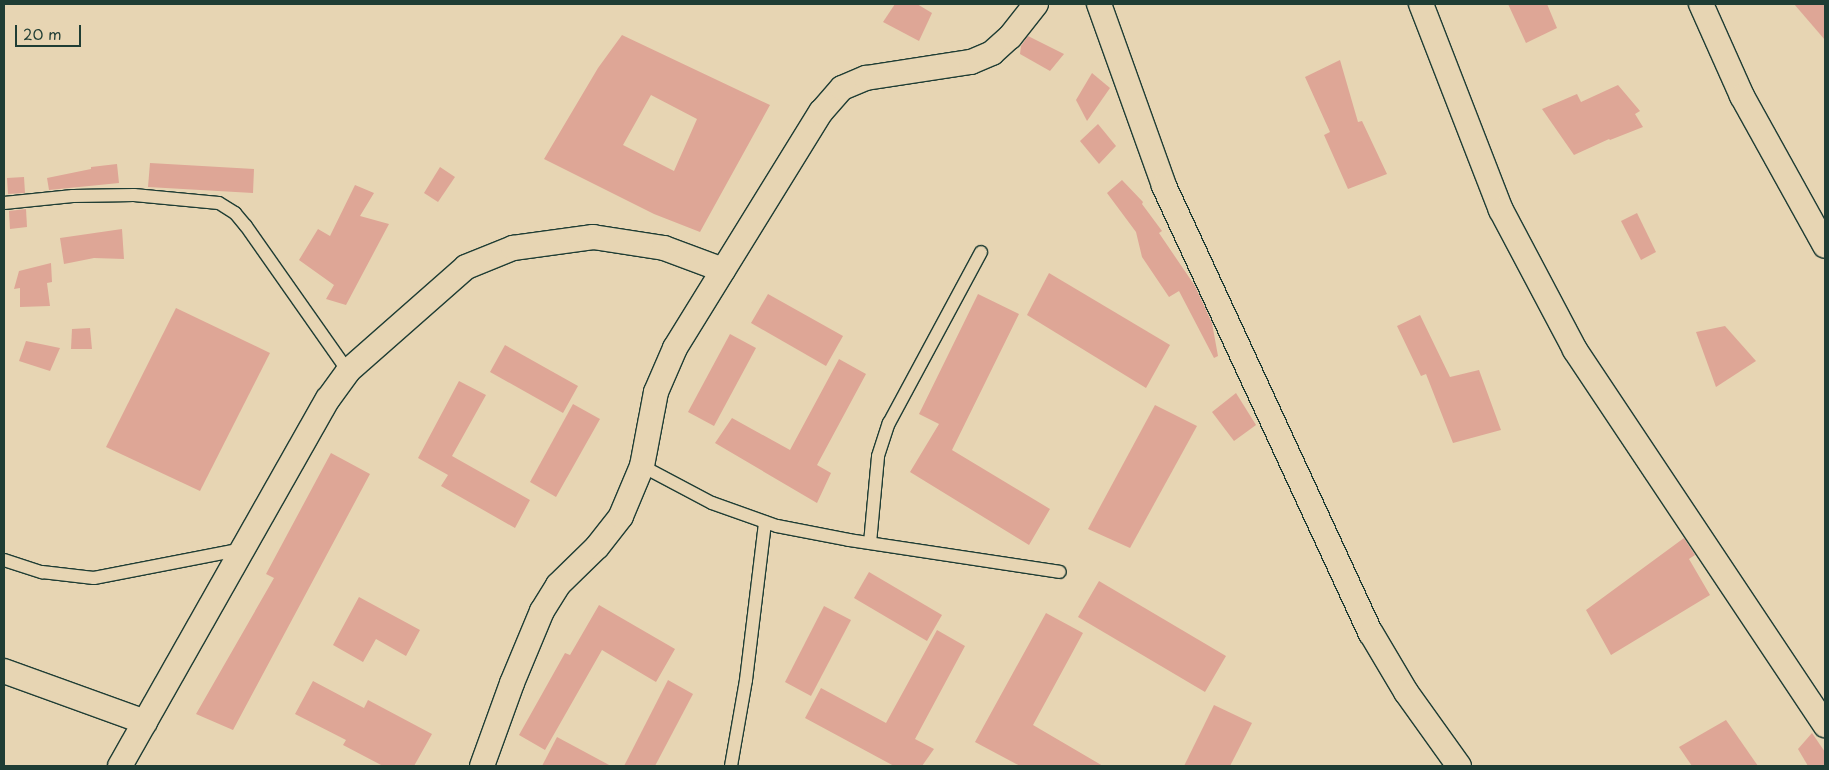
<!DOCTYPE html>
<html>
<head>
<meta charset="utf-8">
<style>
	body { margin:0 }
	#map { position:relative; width:1829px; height:770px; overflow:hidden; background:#e7d5b3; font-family:"Playpen Sans",sans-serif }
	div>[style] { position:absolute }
	.building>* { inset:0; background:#dea696 }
	.roads { filter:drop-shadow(1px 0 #1f3d34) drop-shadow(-1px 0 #1f3d34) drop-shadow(0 1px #1f3d34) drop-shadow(0 -1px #1f3d34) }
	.service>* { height:12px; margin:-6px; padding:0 6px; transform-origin:6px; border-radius:6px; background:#e7d5b3 }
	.minor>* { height:24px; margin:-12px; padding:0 12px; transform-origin:12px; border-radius:12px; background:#e7d5b3 }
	span { translate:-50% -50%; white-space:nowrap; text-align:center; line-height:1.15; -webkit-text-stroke:5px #e7d5b3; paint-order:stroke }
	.frame { position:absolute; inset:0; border:5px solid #1f3d34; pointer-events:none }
	.scale { position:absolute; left:15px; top:25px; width:66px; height:22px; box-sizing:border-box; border:2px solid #1f3d34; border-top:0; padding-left:6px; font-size:15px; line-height:18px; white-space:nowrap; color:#1f3d34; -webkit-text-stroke:4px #e7d5b3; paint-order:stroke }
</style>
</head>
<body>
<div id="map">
	<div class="building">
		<i style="clip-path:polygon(895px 4px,917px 4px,932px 13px,919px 41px,883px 22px)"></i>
		<i style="clip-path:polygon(1508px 4px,1547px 4px,1557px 28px,1526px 43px)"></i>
		<i style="clip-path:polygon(1794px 4px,1825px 4px,1825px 40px)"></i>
		<i style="clip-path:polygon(evenodd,622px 35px,770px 105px,700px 232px,654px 214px,544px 159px,598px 68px,622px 35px,651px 95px,697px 119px,674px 171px,623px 145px,651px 95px)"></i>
		<i style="clip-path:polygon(1028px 36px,1064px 54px,1050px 71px,1020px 54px,1021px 46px)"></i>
		<i style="clip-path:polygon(1340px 60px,1358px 122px,1362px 121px,1387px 174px,1348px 189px,1324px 135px,1330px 132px,1305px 77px)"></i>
		<i style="clip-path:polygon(1092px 73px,1110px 88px,1087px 121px,1076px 100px)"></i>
		<i style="clip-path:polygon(1618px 85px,1640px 111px,1635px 114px,1643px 127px,1610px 140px,1609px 139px,1574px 155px,1542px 109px,1577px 94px,1581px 102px)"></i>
		<i style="clip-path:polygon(1098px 124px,1116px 146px,1099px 164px,1080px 141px)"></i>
		<i style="clip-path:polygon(150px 163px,254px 169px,253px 193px,148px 187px)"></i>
		<i style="clip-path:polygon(117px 164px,119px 183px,49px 190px,47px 178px,91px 169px,91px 167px)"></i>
		<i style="clip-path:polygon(440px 167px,455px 177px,438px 202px,424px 193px)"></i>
		<i style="clip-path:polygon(24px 177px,25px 193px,8px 194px,7px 178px)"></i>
		<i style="clip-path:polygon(1122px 180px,1143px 202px,1142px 204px,1162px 231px,1159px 233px,1195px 286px,1212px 323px,1218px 356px,1214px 358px,1179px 291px,1169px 297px,1142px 257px,1136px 232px,1107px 193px)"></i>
		<i style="clip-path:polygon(355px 185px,374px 193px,360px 216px,389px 224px,346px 305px,326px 299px,334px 285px,299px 260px,318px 229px,330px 236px)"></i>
		<i style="clip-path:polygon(26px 209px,27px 227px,10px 229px,9px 211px)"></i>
		<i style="clip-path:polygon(1637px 213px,1656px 252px,1641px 260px,1621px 221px)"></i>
		<i style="clip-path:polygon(122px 229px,124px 259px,94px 258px,64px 264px,60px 238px)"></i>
		<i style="clip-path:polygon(51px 263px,52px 282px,47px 283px,50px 306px,20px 307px,20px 288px,14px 289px,19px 271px)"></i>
		<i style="clip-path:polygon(1049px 273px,1170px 345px,1146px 388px,1027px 315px)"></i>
		<i style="clip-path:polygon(768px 294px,843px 336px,826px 366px,751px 323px)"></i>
		<i style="clip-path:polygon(978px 294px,1019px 314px,952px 450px,1050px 509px,1029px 545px,910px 472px,939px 424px,919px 414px)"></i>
		<i style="clip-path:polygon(176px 308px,270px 353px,200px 491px,106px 447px)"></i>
		<i style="clip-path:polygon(1420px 315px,1450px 377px,1479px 370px,1501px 430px,1453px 443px,1426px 374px,1421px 376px,1397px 326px)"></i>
		<i style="clip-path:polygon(1725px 326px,1756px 361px,1716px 387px,1696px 332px)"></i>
		<i style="clip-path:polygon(90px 328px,92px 349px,71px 349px,72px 329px)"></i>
		<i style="clip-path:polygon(730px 334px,756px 348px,714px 426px,688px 412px)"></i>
		<i style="clip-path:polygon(26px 341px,60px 348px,50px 371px,19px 361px)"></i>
		<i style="clip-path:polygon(505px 345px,578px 386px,563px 413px,490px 372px)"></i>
		<i style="clip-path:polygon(839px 359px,866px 374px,817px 465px,831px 473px,817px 503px,715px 443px,732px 418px,790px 450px)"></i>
		<i style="clip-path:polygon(459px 381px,486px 395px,452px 456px,530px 500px,515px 528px,441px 486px,448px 475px,418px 458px)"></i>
		<i style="clip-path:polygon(1236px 393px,1256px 425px,1234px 441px,1212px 412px)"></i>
		<i style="clip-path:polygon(573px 404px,600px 419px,556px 497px,530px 482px)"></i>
		<i style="clip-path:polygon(1155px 405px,1197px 426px,1130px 548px,1088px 529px)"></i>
		<i style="clip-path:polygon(331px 453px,370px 474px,233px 730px,196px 714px,274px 578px,266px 574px)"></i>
		<i style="clip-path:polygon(1684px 538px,1695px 555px,1689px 559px,1710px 595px,1611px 655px,1586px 610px)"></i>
		<i style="clip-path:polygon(869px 572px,942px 615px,927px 641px,854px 598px)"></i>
		<i style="clip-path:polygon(1099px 581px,1226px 656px,1205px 692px,1078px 617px)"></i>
		<i style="clip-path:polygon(359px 597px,420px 630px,406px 656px,376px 639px,363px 662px,333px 645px)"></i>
		<i style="clip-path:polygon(599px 605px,675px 649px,656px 682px,602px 650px,545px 750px,519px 735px,565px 653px,570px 655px)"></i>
		<i style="clip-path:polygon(824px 606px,851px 620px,811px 696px,785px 682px)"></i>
		<i style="clip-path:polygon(1046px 613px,1083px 633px,1033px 725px,1103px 766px,1020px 766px,975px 742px)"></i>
		<i style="clip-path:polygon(937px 630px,965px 646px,915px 739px,934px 749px,922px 766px,894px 766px,805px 718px,821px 688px,886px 723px)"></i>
		<i style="clip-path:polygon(668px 680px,693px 694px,655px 766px,624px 766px)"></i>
		<i style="clip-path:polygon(313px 681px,364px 708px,368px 700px,432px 734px,414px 766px,383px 766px,343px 745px,346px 740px,295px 714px)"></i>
		<i style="clip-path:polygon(1214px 705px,1252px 723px,1230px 766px,1184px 766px)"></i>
		<i style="clip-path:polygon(1726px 720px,1758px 766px,1692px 766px,1679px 747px)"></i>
		<i style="clip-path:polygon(1812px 733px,1825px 752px,1825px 766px,1808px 766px,1798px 749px)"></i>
		<i style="clip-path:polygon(557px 737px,611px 766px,542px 766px)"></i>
	</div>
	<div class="roads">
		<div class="service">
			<i style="left:4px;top:203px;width:69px;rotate:-5.8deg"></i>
			<i style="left:73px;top:196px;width:61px;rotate:-0.9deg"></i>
			<i style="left:134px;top:195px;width:85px;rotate:5.4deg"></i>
			<i style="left:219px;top:203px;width:19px;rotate:32deg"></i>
			<i style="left:235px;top:213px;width:17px;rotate:50deg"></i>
			<i style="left:246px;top:226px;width:177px;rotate:54.9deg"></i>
			<i style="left:642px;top:466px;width:79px;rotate:27.9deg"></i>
			<i style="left:712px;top:503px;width:69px;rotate:19.5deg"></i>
			<i style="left:777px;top:526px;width:73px;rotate:11deg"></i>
			<i style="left:849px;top:540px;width:213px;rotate:8.6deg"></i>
			<i style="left:870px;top:543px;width:87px;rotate:-84.7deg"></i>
			<i style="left:878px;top:456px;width:35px;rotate:-72deg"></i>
			<i style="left:889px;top:423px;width:194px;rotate:-61.7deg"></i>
			<i style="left:4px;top:560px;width:40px;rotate:18deg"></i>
			<i style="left:42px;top:572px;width:52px;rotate:6.6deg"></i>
			<i style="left:94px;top:578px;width:152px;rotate:-11deg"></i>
			<i style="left:731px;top:766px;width:87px;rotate:-80.1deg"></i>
			<i style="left:746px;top:680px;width:159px;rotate:-83.1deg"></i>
		</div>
		<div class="minor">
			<i style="left:1099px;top:4px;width:193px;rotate:70.3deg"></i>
			<i style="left:1164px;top:186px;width:493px;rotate:65.2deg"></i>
			<i style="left:1371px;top:633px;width:69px;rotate:59.3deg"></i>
			<i style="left:1406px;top:692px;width:91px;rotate:54.4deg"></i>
			<i style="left:1421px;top:4px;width:221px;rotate:68.8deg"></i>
			<i style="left:1501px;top:210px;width:158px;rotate:62.1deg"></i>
			<i style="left:1575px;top:350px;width:451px;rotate:56.3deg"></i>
			<i style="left:1701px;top:4px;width:101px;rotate:66deg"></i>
			<i style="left:1742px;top:96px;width:171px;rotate:61deg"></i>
			<i style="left:4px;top:671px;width:150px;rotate:19.9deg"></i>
			<i style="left:120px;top:766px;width:422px;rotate:-60.5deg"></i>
			<i style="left:328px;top:399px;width:34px;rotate:-54deg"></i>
			<i style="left:348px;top:371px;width:157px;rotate:-41.4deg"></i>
			<i style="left:466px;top:267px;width:51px;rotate:-22deg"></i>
			<i style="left:513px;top:248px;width:81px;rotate:-7.8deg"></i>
			<i style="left:593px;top:237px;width:72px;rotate:8.8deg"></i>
			<i style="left:664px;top:248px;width:63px;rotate:20.4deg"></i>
			<i style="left:482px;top:766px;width:88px;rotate:-70.1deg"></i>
			<i style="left:512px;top:683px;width:78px;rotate:-67.4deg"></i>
			<i style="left:542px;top:611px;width:31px;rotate:-58deg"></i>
			<i style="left:558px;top:585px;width:54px;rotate:-44.3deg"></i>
			<i style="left:597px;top:547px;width:39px;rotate:-52deg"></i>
			<i style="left:621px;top:516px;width:54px;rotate:-67.2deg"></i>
			<i style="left:642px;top:466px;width:75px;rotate:-79.3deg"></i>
			<i style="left:656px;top:392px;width:48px;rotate:-66.6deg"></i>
			<i style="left:675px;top:348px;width:278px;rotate:-58.3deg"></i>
			<i style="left:821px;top:112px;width:32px;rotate:-49deg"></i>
			<i style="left:842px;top:88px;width:26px;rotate:-23deg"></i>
			<i style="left:866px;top:78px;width:106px;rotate:-8.7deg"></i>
			<i style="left:971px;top:62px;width:23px;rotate:-23deg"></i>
			<i style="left:992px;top:53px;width:24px;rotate:-42deg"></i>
			<i style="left:1010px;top:37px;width:42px;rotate:-51.8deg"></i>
		</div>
	</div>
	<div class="frame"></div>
	<div class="scale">20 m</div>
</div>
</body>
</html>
